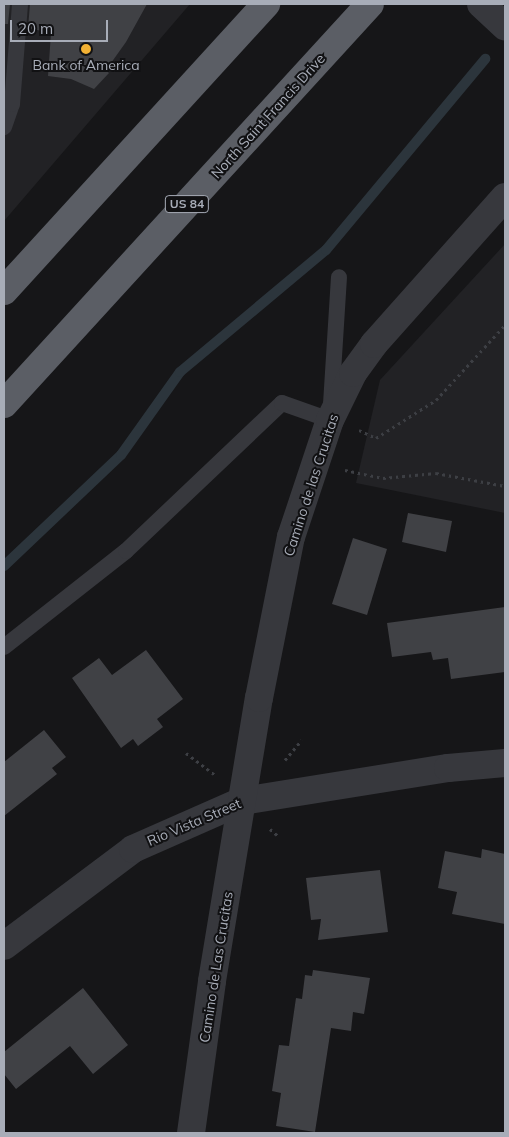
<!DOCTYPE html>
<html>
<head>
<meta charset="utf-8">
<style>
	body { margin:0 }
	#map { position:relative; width:509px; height:1137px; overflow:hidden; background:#161618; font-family:Mulish,sans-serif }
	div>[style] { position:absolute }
	.built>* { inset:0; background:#222225 }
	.stream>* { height:10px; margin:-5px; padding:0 5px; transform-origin:5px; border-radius:5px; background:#2c353c }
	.building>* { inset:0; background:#404145 }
	.path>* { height:3px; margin-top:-1.5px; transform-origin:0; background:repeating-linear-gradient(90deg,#3d3f44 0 2.5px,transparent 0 6.5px) }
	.service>* { height:16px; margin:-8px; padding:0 8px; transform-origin:8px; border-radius:8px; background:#37383d }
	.minor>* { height:28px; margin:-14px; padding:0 14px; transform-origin:14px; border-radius:14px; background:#37383d }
	.trunk>* { height:28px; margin:-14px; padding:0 14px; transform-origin:14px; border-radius:14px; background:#5b5e65 }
	.dots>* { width:14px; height:14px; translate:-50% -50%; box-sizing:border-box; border:2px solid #111113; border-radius:50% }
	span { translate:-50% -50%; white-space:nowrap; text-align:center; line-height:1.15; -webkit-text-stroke:4px #111113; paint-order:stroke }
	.shield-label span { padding:1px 4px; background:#111113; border:1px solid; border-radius:4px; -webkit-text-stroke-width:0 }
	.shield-label { font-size:12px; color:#a8adb8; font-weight:700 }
	.poi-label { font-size:14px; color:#a8adb8 }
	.street-label { font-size:14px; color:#a8adb8 }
	.frame { position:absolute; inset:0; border:5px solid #a8adb8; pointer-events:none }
	.scale { position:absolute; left:10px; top:20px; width:98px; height:22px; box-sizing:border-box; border:2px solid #a8adb8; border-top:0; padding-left:6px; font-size:15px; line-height:18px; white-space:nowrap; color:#a8adb8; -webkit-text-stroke:4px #111113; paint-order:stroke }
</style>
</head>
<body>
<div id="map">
	<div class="built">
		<i style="clip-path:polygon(4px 4px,190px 4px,4px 221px)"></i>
		<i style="clip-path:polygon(505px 244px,505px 513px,356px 483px,380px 380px)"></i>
	</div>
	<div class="stream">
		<i style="left:4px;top:566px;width:161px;rotate:-43.5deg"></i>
		<i style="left:121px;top:455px;width:102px;rotate:-54.6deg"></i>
		<i style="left:180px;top:372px;width:190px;rotate:-39.9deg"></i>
		<i style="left:326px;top:250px;width:249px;rotate:-50.2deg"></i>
	</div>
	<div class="building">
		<i style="clip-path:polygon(4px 4px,10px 4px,8px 24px,4px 24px)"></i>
		<i style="clip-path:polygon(30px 4px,147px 4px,126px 42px,106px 70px,109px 73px,94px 89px,71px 79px,48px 76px,51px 33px,28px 28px)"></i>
		<i style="clip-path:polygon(408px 513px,452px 521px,446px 552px,402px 542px)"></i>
		<i style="clip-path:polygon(353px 538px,387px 549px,367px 615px,332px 604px)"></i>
		<i style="clip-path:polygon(505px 607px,505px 672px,451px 679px,448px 658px,433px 660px,431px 652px,392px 657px,387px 623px)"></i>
		<i style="clip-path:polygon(146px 650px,183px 699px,157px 719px,163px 727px,138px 746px,133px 739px,121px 748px,72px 678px,99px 658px,112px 675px)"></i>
		<i style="clip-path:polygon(44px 730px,66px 757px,52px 768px,57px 774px,4px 816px,4px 762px)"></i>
		<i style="clip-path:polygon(482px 849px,505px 854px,505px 924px,452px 914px,457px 892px,438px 888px,445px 851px,481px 858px)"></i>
		<i style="clip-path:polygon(380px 870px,388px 932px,318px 940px,321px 919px,311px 920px,306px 878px)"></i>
		<i style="clip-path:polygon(313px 970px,370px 978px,364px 1014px,353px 1012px,351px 1031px,331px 1028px,315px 1132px,276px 1126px,281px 1093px,272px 1091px,279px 1045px,289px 1046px,296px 998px,302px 999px,305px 975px,312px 976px)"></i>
		<i style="clip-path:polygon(83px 988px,128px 1045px,93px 1074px,70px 1046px,16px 1089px,4px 1074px,4px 1052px)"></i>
	</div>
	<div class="path">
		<i style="left:359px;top:430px;width:19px;rotate:25deg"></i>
		<i style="left:376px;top:438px;width:71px;rotate:-32.3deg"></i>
		<i style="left:436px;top:400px;width:102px;rotate:-47.4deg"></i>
		<i style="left:345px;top:470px;width:39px;rotate:12deg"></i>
		<i style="left:383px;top:478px;width:53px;rotate:-5.4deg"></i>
		<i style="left:436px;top:473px;width:70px;rotate:10.7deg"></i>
		<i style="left:186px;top:753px;width:38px;rotate:37deg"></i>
		<i style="left:285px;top:760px;width:26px;rotate:-50deg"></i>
		<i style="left:270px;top:829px;width:11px;rotate:41deg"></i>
	</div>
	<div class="service">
		<i style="left:4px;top:127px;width:24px;rotate:-71deg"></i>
		<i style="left:12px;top:104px;width:100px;rotate:-85.4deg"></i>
		<i style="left:4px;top:647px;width:155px;rotate:-38.2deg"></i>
		<i style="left:126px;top:551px;width:215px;rotate:-43.5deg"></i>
		<i style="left:282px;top:403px;width:51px;rotate:19.5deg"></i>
		<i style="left:330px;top:420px;width:143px;rotate:-86.4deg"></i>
	</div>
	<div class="minor">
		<i style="left:481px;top:4px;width:33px;rotate:43deg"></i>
		<i style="left:4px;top:946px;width:161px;rotate:-36.9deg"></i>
		<i style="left:133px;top:849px;width:119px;rotate:-23.8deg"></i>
		<i style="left:242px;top:801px;width:209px;rotate:-9.1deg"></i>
		<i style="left:448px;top:768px;width:57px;rotate:-5deg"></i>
		<i style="left:191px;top:1133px;width:153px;rotate:-82.1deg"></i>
		<i style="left:212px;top:981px;width:287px;rotate:-80.6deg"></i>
		<i style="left:259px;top:698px;width:164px;rotate:-78.8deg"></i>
		<i style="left:291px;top:537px;width:123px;rotate:-71.6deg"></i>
		<i style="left:330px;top:420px;width:52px;rotate:-63.9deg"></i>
		<i style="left:353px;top:373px;width:36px;rotate:-54deg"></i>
		<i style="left:374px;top:344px;width:197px;rotate:-48.3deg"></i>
	</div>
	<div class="trunk">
		<i style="left:4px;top:291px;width:389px;rotate:-47.6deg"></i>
		<i style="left:4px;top:404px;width:542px;rotate:-47.54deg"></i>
	</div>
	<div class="dots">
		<i style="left:86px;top:49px;background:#f2b134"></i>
	</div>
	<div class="shield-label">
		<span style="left:187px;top:204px">US 84</span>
	</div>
	<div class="poi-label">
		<span style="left:86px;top:65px">Bank of America</span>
	</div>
	<div class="street-label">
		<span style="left:268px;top:116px;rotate:-48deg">North Saint Francis Drive</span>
		<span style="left:311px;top:485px;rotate:-72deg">Camino de las Crucitas</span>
		<span style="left:194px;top:822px;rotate:-23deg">Rio Vista Street</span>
		<span style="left:216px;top:967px;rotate:-81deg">Camino de Las Crucitas</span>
	</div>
	<div class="frame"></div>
	<div class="scale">20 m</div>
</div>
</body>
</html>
